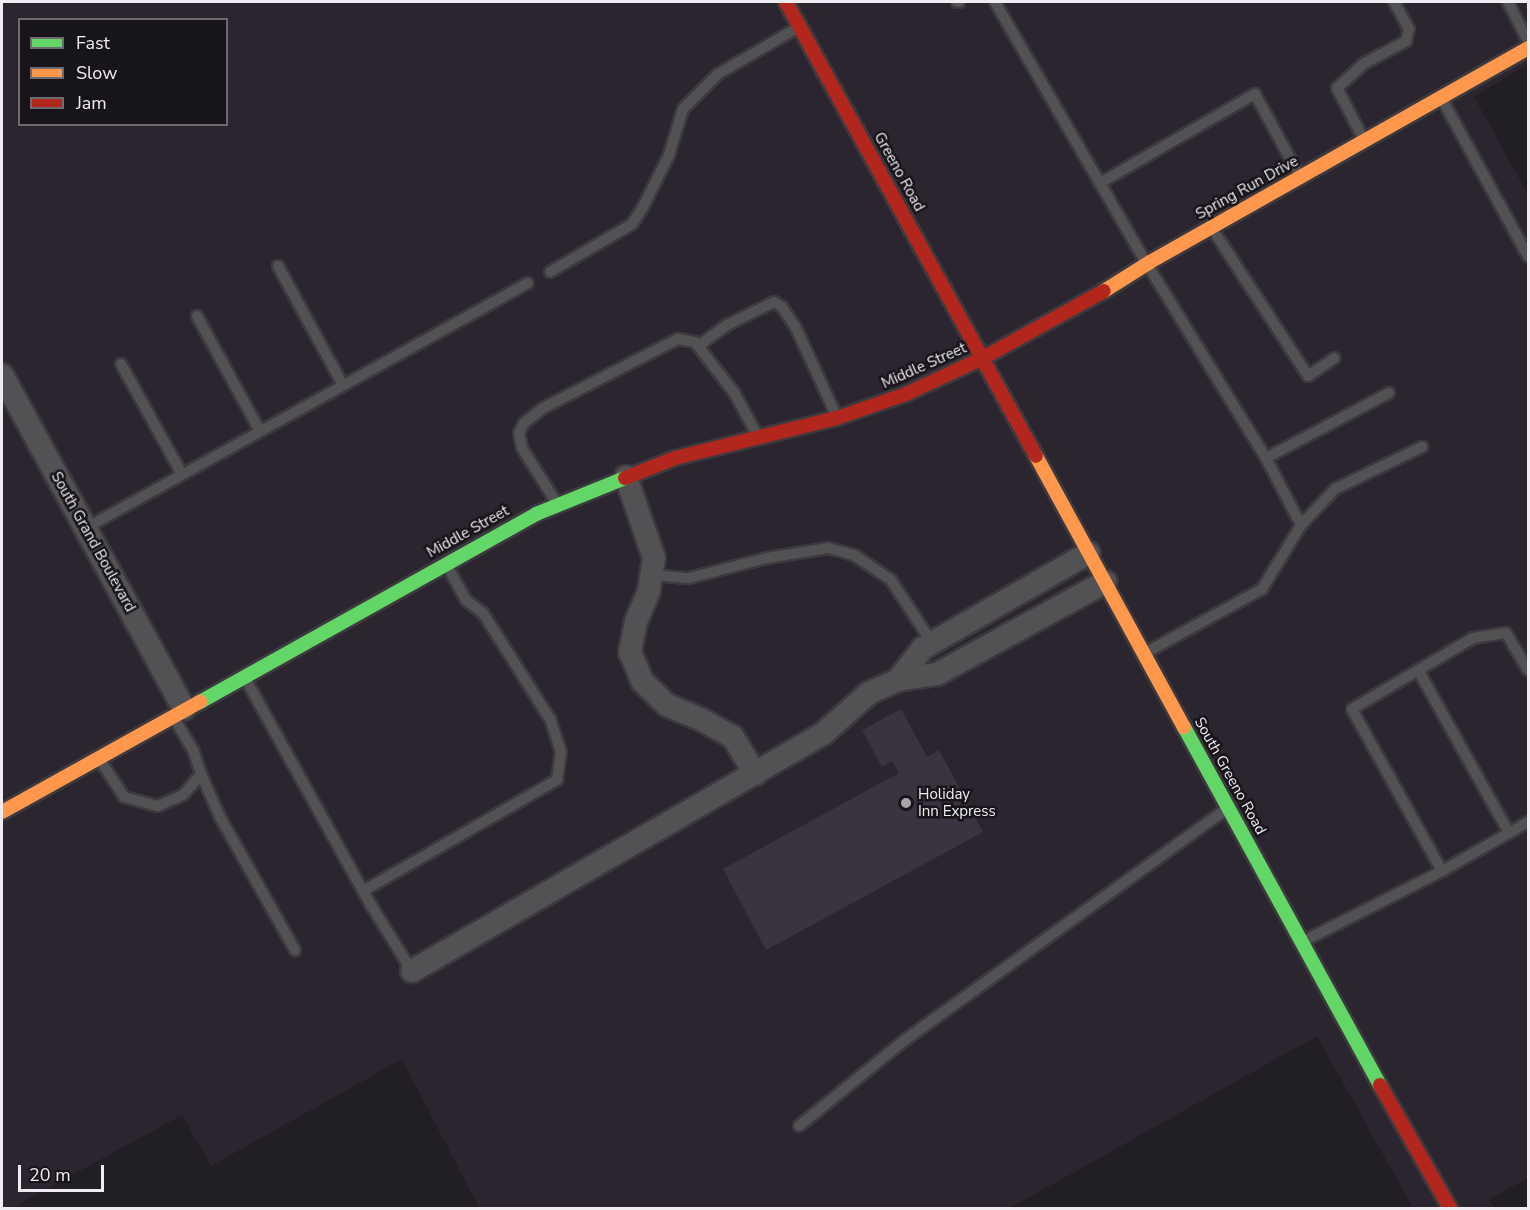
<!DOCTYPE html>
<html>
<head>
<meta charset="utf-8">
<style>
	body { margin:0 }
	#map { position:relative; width:1530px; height:1210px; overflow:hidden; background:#211f23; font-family:"Nunito Sans",sans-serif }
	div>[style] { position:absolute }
	.built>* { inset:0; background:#2b252f }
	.building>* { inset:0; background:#3b3440 }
	.roads { filter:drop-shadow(2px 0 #3c3a3e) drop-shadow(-2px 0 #3c3a3e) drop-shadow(0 2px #3c3a3e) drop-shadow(0 -2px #3c3a3e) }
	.lane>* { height:10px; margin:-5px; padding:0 5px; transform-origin:5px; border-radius:5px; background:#525153 }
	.street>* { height:22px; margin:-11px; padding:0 11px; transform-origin:11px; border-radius:11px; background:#525153 }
	.fast>* { height:14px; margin:-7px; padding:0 7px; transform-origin:7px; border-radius:7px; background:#63d668 }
	.slow>* { height:14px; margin:-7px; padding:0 7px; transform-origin:7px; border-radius:7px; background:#ff974d }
	.jam>* { height:14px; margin:-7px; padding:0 7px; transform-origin:7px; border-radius:7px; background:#b3261e }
	.dots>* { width:16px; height:16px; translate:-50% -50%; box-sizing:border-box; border:3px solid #18151a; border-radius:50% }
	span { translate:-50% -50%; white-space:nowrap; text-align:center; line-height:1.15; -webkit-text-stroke:5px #18151a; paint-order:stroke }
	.street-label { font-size:15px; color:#f0edf2 }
	.poi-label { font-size:15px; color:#f0edf2 }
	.left { translate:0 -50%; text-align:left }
	.frame { position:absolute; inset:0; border:3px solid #f0edf2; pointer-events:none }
	.legend { position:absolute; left:18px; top:18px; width:210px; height:108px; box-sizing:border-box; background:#18151a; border:2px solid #6e6b70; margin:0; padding:8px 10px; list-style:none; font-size:18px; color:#f0edf2 }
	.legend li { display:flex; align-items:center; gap:12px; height:30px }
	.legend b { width:30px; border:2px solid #6e6b70 }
	.scale { position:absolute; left:18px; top:1165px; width:86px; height:27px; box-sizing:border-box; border:3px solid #f0edf2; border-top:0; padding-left:8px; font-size:18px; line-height:21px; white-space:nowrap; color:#f0edf2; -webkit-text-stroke:4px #18151a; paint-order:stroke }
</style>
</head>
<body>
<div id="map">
	<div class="built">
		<i style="clip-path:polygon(evenodd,2px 2px,1528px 2px,1528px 64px,1474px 97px,1528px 194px,1528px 1178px,1489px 1199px,1494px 1208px,1413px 1208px,1317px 1036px,1010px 1208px,479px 1208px,402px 1059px,211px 1166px,182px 1115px,12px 1208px,2px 1208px,2px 2px,20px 20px,226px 20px,226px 124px,20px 124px,20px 20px)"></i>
	</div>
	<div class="building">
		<i style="clip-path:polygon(901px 709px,927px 757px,939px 750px,983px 832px,766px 950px,723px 869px,899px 773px,892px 761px,882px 767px,862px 730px)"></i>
	</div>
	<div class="roads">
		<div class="lane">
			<i style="left:957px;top:2px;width:2px"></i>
			<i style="left:995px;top:2px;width:303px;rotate:59.9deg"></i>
			<i style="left:1147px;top:264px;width:228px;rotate:58.5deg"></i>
			<i style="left:1508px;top:2px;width:44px;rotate:62.9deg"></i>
			<i style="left:1443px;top:101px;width:177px;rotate:61.3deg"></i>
			<i style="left:1363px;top:138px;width:56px;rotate:-117.5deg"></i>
			<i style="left:1337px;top:88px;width:38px;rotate:-42deg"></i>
			<i style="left:1365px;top:63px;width:47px;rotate:-28.2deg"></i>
			<i style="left:1406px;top:41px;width:12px;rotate:-76deg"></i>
			<i style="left:1409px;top:29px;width:31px;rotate:-119deg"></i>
			<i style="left:1100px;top:183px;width:179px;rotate:-29.9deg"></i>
			<i style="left:1255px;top:94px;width:90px;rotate:61.4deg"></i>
			<i style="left:1213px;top:230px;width:174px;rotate:56.9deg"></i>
			<i style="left:1308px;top:376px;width:32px;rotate:-34deg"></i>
			<i style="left:278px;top:266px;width:136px;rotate:61.4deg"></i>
			<i style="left:550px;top:272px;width:95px;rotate:-30.3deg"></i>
			<i style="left:632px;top:224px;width:20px;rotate:-57deg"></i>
			<i style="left:643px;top:207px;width:58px;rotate:-63.4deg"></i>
			<i style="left:669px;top:155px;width:48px;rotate:-73.1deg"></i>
			<i style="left:683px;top:109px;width:49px;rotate:-45deg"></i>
			<i style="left:718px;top:74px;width:91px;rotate:-30.2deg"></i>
			<i style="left:197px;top:316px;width:131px;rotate:61.3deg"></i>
			<i style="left:698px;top:346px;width:36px;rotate:-36deg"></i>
			<i style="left:727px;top:325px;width:52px;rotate:-26.1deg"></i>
			<i style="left:774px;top:302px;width:9px;rotate:32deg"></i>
			<i style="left:782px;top:307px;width:25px;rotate:56deg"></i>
			<i style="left:796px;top:328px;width:96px;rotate:65.3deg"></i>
			<i style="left:121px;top:364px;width:126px;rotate:61deg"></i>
			<i style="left:556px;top:502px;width:64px;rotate:-122.2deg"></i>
			<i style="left:522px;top:448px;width:15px;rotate:-101deg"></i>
			<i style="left:519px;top:433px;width:11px;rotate:-63deg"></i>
			<i style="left:524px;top:423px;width:24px;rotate:-38deg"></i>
			<i style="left:543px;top:408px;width:152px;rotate:-27.1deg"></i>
			<i style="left:678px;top:339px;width:17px;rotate:10deg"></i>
			<i style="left:695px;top:342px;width:66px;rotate:52.4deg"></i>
			<i style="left:735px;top:394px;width:47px;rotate:61.8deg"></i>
			<i style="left:1301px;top:525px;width:50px;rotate:-46.6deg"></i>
			<i style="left:1335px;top:489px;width:97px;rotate:-25.8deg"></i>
			<i style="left:86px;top:528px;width:505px;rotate:-29deg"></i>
			<i style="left:652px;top:575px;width:37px;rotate:5deg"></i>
			<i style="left:689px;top:578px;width:81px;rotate:-14.4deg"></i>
			<i style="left:767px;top:558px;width:62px;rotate:-9.3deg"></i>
			<i style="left:828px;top:548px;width:27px;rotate:15deg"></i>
			<i style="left:854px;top:555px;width:45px;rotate:34deg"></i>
			<i style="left:891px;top:580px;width:75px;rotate:56.9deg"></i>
			<i style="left:1147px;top:652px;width:131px;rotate:-28.7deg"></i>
			<i style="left:1262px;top:589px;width:75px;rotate:-58.6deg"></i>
			<i style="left:1301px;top:525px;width:76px;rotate:-117.6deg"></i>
			<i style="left:1266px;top:458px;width:139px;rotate:-27.9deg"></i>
			<i style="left:1418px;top:670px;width:187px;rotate:60.8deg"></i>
			<i style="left:245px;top:678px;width:260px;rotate:61deg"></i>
			<i style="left:371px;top:905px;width:78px;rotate:58.2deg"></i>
			<i style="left:100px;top:760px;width:44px;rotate:57deg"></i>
			<i style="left:124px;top:797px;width:35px;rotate:15deg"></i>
			<i style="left:158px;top:806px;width:27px;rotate:-24deg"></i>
			<i style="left:183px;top:795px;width:28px;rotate:-49deg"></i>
			<i style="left:201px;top:774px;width:25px;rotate:-108deg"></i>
			<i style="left:193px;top:750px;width:37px;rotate:-121deg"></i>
			<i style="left:201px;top:774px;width:47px;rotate:66.2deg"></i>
			<i style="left:220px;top:817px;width:153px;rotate:60.6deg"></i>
			<i style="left:1442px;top:871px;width:185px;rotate:-119.1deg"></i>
			<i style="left:1352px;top:709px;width:140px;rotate:-30.4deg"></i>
			<i style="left:1473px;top:638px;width:33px;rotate:-9deg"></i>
			<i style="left:1506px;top:633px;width:43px;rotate:59.3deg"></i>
			<i style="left:363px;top:891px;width:224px;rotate:-29.8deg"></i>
			<i style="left:557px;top:780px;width:28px;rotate:-82deg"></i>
			<i style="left:561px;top:752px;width:35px;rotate:-108deg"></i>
			<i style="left:550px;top:719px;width:125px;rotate:-122.3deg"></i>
			<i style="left:483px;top:613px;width:21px;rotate:-143deg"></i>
			<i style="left:466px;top:600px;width:38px;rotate:-119deg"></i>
			<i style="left:1304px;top:941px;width:155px;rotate:-26.9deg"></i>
			<i style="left:1442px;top:871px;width:99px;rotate:-29.7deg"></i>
			<i style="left:799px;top:1126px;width:136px;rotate:-39.1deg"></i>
			<i style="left:905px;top:1040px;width:394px;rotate:-35.7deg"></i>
		</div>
		<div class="street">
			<i style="left:2px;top:375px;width:380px;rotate:61.4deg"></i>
			<i style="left:626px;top:477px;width:86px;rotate:70.9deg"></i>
			<i style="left:654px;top:558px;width:33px;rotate:99deg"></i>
			<i style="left:649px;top:591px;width:33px;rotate:113deg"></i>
			<i style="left:636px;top:621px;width:32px;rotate:101deg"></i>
			<i style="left:630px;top:652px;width:33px;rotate:67deg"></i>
			<i style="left:643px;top:682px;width:33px;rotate:44deg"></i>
			<i style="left:667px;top:705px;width:38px;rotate:23deg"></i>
			<i style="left:702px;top:720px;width:35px;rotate:29deg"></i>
			<i style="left:733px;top:737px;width:43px;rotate:59.3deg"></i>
			<i style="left:898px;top:680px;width:41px;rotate:-52deg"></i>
			<i style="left:923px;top:648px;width:191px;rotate:-29.8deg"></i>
			<i style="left:412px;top:971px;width:474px;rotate:-30deg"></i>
			<i style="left:823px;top:734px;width:62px;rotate:-41.7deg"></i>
			<i style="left:869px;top:693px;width:32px;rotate:-24deg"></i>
			<i style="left:898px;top:680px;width:39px;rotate:-9deg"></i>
			<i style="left:937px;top:674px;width:192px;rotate:-28.7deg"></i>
		</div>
		<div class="fast">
			<i style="left:200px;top:702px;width:385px;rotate:-29.2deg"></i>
			<i style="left:536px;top:514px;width:96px;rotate:-22deg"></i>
			<i style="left:1184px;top:727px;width:408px;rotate:61.3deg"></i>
		</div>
		<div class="slow">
			<i style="left:1104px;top:291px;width:54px;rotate:-32.2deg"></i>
			<i style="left:1150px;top:262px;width:434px;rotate:-29.5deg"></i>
			<i style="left:1036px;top:456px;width:309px;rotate:61.4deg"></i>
			<i style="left:2px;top:812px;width:227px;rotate:-29.1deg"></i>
		</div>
		<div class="jam">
			<i style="left:786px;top:2px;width:518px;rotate:61.16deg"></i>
			<i style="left:625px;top:478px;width:54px;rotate:-21.8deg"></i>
			<i style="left:675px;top:458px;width:167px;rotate:-13.9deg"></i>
			<i style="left:837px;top:418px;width:73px;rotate:-19.2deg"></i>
			<i style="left:906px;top:394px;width:85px;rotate:-25.1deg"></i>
			<i style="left:983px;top:358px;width:138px;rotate:-29deg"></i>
			<i style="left:1380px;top:1085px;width:142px;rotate:60.4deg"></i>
		</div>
	</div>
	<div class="dots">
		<i style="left:906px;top:803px;background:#a8a5aa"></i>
	</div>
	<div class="street-label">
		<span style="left:899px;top:172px;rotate:61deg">Greeno Road</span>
		<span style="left:1247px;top:188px;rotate:-29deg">Spring Run Drive</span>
		<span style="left:924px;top:366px;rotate:-24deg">Middle Street</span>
		<span style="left:468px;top:532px;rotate:-29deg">Middle Street</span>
		<span style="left:93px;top:542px;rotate:61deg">South Grand Boulevard</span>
		<span style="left:1230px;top:776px;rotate:61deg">South Greeno Road</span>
	</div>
	<div class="poi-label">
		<span class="left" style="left:918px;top:803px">Holiday<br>Inn Express</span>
	</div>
	<div class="frame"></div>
	<ul class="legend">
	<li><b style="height:8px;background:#63d668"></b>Fast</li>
	<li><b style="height:8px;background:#ff974d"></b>Slow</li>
	<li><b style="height:8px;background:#b3261e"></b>Jam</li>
	</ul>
	<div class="scale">20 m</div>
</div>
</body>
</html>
